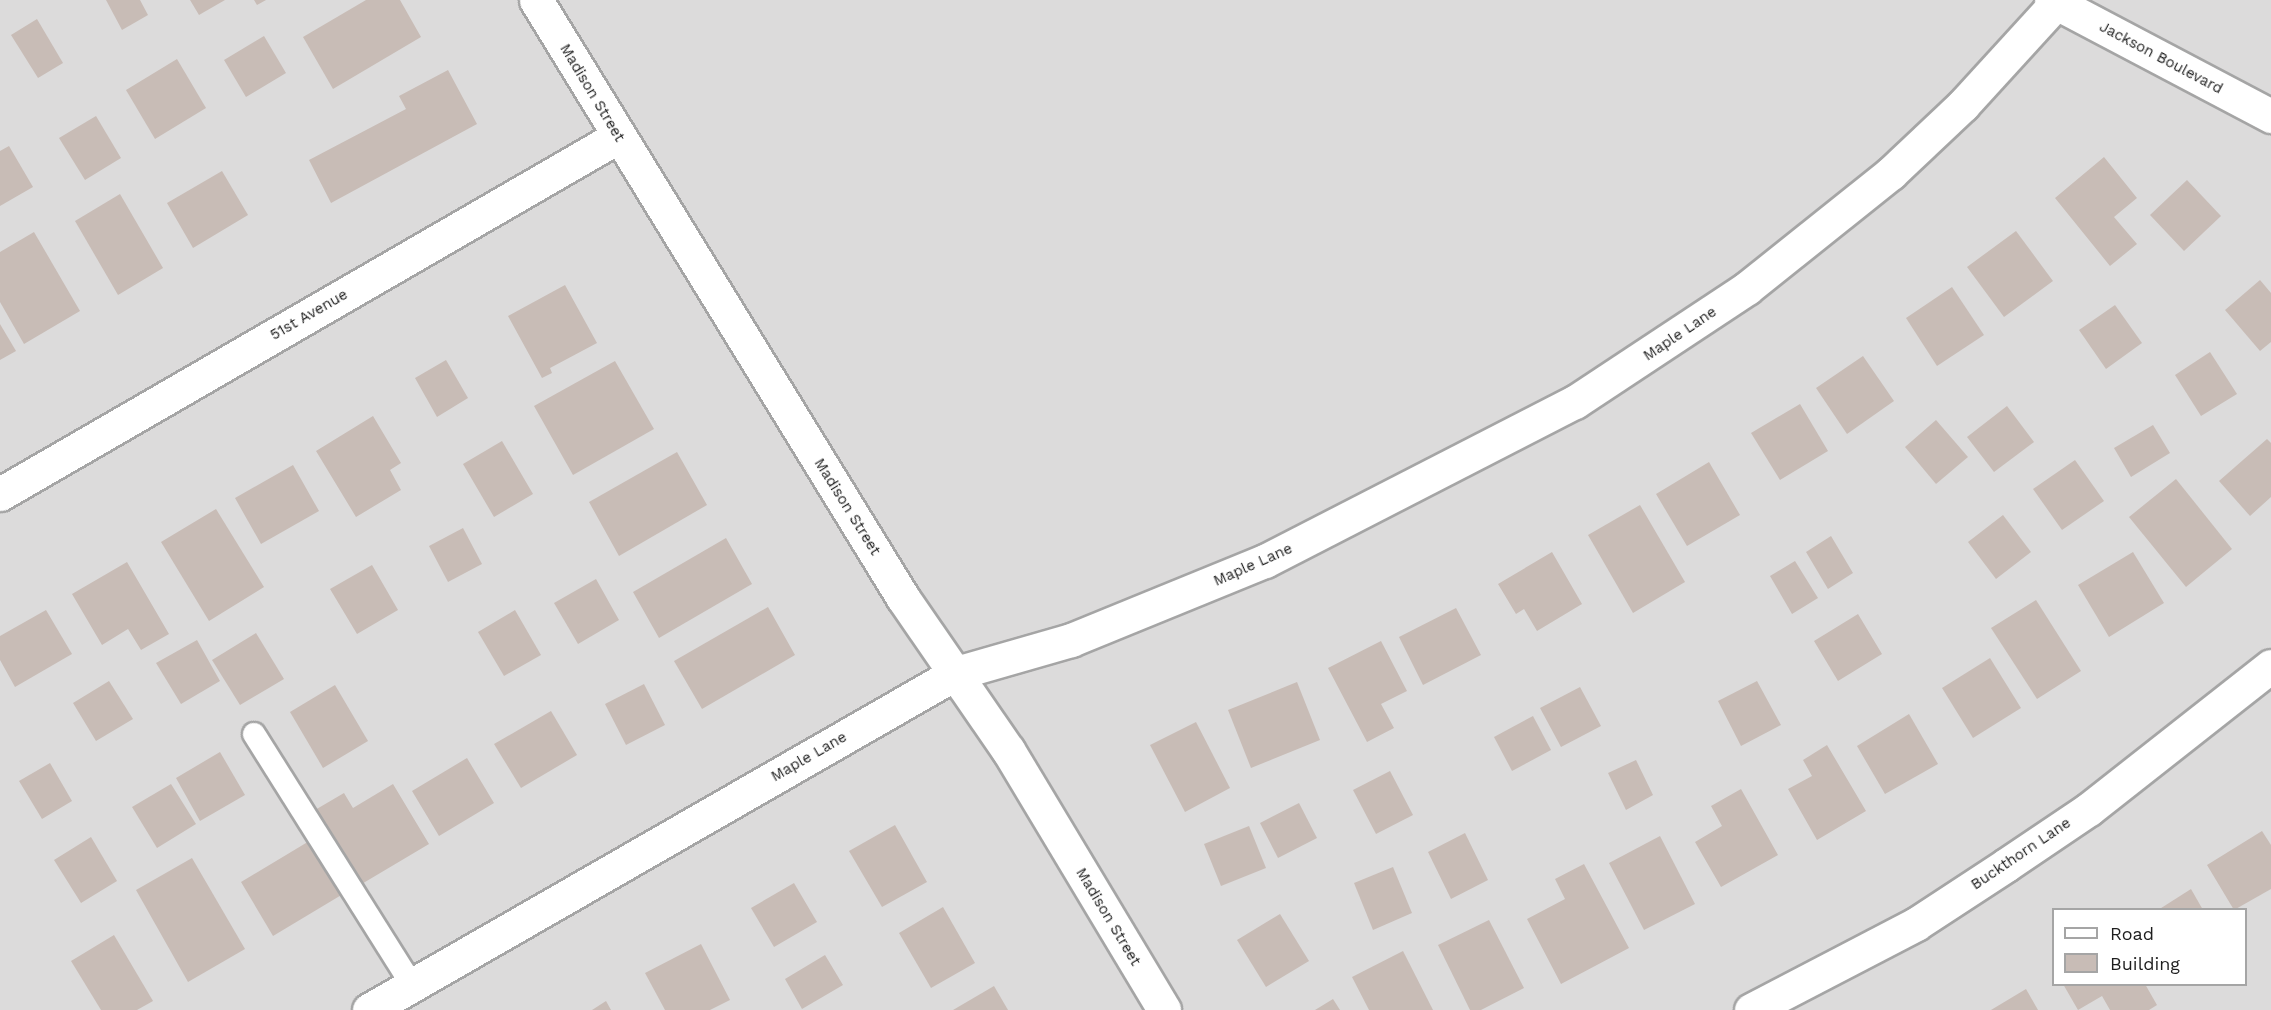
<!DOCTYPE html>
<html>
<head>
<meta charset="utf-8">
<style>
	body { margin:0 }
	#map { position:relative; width:2271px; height:1010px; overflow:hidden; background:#f0ebe3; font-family:"Work Sans",sans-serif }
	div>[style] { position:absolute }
	.residential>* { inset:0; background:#dcdbdb }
	.building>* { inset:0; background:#c8bcb6 }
	.roads { filter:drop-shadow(2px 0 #a5a5a5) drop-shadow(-2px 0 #a5a5a5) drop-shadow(0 2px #a5a5a5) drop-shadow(0 -2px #a5a5a5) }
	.service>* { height:22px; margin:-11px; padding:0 11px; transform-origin:11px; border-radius:11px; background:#fff }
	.minor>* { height:33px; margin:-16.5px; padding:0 16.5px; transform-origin:16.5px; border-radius:16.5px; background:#fff }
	span { translate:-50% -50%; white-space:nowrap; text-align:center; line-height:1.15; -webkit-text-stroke:4.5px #fff; paint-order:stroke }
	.street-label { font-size:15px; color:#1e1e1e }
	.legend { position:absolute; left:2052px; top:908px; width:195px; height:78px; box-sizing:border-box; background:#fff; border:2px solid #a5a5a5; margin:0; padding:8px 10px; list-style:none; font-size:18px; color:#1e1e1e }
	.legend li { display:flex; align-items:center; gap:12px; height:30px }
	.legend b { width:30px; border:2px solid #a5a5a5 }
</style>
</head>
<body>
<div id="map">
	<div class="residential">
		<i style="clip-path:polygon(evenodd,0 0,2271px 0,2271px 1010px,0 1010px,0 0,2054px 910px,2246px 910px,2246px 984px,2054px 984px,2054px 910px)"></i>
	</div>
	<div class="building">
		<i style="clip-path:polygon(106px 0,140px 0,148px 15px,122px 30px)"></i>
		<i style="clip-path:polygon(190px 0,225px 0,199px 15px)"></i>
		<i style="clip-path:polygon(254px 0,266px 0,257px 5px)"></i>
		<i style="clip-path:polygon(366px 0,400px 0,421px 37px,333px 89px,303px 37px)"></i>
		<i style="clip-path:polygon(37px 19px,63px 63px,38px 78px,11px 35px)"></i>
		<i style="clip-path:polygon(264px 36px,286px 73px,246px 97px,224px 60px)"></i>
		<i style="clip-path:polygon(177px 59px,206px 108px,155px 139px,126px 90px)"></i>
		<i style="clip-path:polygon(448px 70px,477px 124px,331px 203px,309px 160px,406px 109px,399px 96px)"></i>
		<i style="clip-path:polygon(96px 116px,121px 158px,85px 180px,59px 138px)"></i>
		<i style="clip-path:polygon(9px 146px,33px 187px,0 206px,0 151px)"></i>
		<i style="clip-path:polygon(2104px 157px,2137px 198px,2114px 217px,2137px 244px,2110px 266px,2055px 198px)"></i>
		<i style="clip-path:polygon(222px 171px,248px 215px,193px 248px,167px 203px)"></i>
		<i style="clip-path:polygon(2187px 180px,2221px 216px,2184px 251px,2150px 215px)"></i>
		<i style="clip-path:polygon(120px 194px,163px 268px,118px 295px,75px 221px)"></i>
		<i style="clip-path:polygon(2016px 231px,2053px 281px,2004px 317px,1967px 267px)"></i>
		<i style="clip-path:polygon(34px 232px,80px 311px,24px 344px,0 302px,0 252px)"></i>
		<i style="clip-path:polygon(2260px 280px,2271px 293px,2271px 342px,2260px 351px,2225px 310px)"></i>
		<i style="clip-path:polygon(565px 285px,597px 343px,550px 368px,552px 373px,542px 378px,508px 316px)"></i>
		<i style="clip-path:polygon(1952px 287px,1984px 335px,1937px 366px,1906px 318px)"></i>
		<i style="clip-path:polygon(2115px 305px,2142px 343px,2106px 369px,2079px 330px)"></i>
		<i style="clip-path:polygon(0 324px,16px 351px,0 360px)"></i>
		<i style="clip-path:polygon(2210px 352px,2237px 394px,2201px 416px,2175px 375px)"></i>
		<i style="clip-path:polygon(1863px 356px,1894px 401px,1847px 434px,1816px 388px)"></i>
		<i style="clip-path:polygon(446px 360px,468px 398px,437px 417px,415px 378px)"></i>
		<i style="clip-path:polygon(615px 361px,654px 429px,573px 475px,534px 406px)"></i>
		<i style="clip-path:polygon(1800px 404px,1828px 451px,1780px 480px,1751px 433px)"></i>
		<i style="clip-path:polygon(2007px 406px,2034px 442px,1994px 472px,1967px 437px)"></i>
		<i style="clip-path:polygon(373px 416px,401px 463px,390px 470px,401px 490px,356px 517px,316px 451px)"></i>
		<i style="clip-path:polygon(1936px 420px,1968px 457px,1936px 484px,1905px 447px)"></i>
		<i style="clip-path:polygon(2153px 425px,2170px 453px,2131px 477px,2114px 448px)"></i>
		<i style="clip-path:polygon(2267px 439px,2271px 443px,2271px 497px,2250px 516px,2219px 481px)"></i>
		<i style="clip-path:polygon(502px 441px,533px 494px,494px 517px,463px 464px)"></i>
		<i style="clip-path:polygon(677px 452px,707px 505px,619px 556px,589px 502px)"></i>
		<i style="clip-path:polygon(2075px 460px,2104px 501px,2062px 530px,2033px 489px)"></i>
		<i style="clip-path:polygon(1709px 462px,1740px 515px,1687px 546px,1656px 494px)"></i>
		<i style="clip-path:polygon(293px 465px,319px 511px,261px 544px,235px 498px)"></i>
		<i style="clip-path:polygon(2176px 479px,2232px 549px,2186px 587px,2129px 517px)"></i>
		<i style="clip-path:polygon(1640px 505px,1685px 582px,1633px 613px,1588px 535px)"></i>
		<i style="clip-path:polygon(216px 509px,264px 587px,209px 621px,161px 542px)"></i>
		<i style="clip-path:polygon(2003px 515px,2031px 552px,1996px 579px,1968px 542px)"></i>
		<i style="clip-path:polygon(463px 528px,482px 564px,448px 582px,429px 546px)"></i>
		<i style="clip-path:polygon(1831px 536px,1853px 573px,1828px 589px,1806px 552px)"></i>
		<i style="clip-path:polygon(726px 538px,752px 584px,659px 638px,633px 592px)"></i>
		<i style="clip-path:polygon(1552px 552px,1582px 604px,1537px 631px,1524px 609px,1516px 614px,1498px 584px)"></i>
		<i style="clip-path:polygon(2133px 552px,2164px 603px,2109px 637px,2078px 585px)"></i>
		<i style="clip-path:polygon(1795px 561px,1818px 598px,1792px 614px,1770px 576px)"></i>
		<i style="clip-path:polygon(127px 562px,169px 634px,141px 650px,128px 629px,102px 645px,72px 594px)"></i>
		<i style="clip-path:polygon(372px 565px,398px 610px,357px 634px,330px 589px)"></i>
		<i style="clip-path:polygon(596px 579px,619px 620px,578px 644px,554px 603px)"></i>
		<i style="clip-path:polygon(2036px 600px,2081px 671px,2037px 699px,1991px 628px)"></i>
		<i style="clip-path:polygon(768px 607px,795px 655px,702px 709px,674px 661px)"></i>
		<i style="clip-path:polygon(1456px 608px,1481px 655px,1423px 685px,1399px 637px)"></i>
		<i style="clip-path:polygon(46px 610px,72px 654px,15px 687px,0 660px,0 636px)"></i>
		<i style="clip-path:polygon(515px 610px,541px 655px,504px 676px,478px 632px)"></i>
		<i style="clip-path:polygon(1858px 614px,1882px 654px,1838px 681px,1814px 641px)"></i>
		<i style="clip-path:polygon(256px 633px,284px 679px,240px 705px,212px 660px)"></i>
		<i style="clip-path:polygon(197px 640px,220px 681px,181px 704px,156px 663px)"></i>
		<i style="clip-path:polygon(1381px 641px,1407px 691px,1381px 704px,1394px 728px,1367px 742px,1328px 668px)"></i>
		<i style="clip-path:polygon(1990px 658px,2021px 708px,1973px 738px,1942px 688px)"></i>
		<i style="clip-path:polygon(109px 681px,133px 719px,96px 741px,73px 703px)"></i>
		<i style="clip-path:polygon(1757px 681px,1781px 725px,1741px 746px,1718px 701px)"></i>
		<i style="clip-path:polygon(1297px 682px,1320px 740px,1251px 768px,1228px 710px)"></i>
		<i style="clip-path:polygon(644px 684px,665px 725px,626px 745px,605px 704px)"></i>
		<i style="clip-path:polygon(335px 685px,368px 741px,323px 768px,290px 712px)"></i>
		<i style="clip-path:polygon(1580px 687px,1601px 726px,1561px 747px,1540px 708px)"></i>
		<i style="clip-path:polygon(551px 711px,577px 755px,521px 788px,494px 744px)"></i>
		<i style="clip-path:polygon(1909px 714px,1938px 764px,1885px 794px,1857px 746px)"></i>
		<i style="clip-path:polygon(1533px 716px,1551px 750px,1512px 771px,1494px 737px)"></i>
		<i style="clip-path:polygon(1196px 722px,1230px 788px,1185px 812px,1150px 745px)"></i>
		<i style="clip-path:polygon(1827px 745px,1866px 811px,1817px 840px,1788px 789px,1812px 776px,1803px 760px)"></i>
		<i style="clip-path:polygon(220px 752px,245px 795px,200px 821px,176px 778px)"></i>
		<i style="clip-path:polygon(467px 758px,494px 803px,439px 836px,412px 791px)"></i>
		<i style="clip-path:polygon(1636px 760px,1653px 795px,1626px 810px,1608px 773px)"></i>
		<i style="clip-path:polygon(50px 763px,72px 801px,42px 819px,19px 781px)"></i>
		<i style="clip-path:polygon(1390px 771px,1413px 815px,1376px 834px,1353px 790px)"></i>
		<i style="clip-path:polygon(171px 784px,196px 824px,157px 848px,132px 807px)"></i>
		<i style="clip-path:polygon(393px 784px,429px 844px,360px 885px,315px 810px,344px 793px,353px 808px)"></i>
		<i style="clip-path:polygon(1741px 789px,1778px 855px,1721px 887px,1695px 842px,1722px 826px,1711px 806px)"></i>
		<i style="clip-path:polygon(1299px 803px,1317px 838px,1278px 858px,1260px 823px)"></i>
		<i style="clip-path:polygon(895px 825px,927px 882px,882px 907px,849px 851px)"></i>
		<i style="clip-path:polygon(1249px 826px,1266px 868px,1221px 886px,1204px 844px)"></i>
		<i style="clip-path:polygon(2262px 831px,2271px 845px,2271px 889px,2234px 910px,2207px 865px)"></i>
		<i style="clip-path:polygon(1465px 833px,1488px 880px,1451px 899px,1428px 852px)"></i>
		<i style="clip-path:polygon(1660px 836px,1695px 904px,1644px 930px,1609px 863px)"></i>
		<i style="clip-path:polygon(91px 837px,117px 881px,81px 903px,54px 860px)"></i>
		<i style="clip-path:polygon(311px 840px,343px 894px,273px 936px,241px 882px)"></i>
		<i style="clip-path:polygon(192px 858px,245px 949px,188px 982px,136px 890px)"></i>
		<i style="clip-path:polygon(1584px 864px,1629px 948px,1561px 984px,1527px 919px,1565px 899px,1555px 879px)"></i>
		<i style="clip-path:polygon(1393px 867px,1412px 913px,1373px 930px,1354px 883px)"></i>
		<i style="clip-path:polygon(794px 883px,817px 922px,774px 947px,751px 908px)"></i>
		<i style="clip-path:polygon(2191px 889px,2203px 910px,2158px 910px)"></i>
		<i style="clip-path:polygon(943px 907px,975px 963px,931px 988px,899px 933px)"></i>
		<i style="clip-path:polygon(1280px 914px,1309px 961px,1266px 987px,1237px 940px)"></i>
		<i style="clip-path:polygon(1489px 920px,1524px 988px,1481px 1010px,1470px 1010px,1438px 945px)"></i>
		<i style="clip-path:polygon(114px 935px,153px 1001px,137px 1010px,101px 1010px,71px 961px)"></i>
		<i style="clip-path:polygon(701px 944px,730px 1000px,710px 1010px,665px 1010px,645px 973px)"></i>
		<i style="clip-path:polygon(1403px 951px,1433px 1010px,1369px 1010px,1352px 977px)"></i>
		<i style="clip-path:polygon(825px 955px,843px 985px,802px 1009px,785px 979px)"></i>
		<i style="clip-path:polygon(2063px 984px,2145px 984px,2157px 1005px,2149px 1010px,2110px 1010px,2102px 996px,2078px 1010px)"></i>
		<i style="clip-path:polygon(994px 986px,1008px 1010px,953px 1010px)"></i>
		<i style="clip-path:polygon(2026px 989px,2038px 1010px,1991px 1010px)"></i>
		<i style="clip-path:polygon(1333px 999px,1340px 1010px,1315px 1010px)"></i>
		<i style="clip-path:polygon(606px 1001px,611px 1010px,592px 1010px)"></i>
	</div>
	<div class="roads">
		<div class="service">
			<i style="left:254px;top:734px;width:297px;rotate:57.8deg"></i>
		</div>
		<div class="minor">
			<i style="left:536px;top:0;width:702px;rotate:58.46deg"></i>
			<i style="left:903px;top:598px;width:185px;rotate:55.4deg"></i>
			<i style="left:1008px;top:750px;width:303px;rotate:59deg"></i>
			<i style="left:2051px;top:0;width:249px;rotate:27.8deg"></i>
			<i style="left:0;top:494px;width:715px;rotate:-30.04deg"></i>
			<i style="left:369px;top:1010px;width:677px;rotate:-29.86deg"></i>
			<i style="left:956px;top:673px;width:120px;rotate:-16deg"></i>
			<i style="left:1071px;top:640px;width:209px;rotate:-22.2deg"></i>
			<i style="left:1265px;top:561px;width:348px;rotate:-27.2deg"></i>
			<i style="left:1575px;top:402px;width:206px;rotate:-33.5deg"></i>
			<i style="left:1747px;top:288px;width:184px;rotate:-38.6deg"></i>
			<i style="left:1891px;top:173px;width:99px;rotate:-43.4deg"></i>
			<i style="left:1963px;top:105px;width:142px;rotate:-47.6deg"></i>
			<i style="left:1751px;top:1010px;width:186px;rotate:-27.5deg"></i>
			<i style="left:1916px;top:924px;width:108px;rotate:-33.2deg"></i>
			<i style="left:2006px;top:865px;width:100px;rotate:-34deg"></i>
			<i style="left:2089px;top:809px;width:231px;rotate:-38.2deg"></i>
		</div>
	</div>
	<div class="street-label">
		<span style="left:2161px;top:58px;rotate:28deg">Jackson Boulevard</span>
		<span style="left:592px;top:93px;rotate:59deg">Madison Street</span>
		<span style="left:309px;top:315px;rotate:-30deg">51st Avenue</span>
		<span style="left:1680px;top:334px;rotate:-34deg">Maple Lane</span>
		<span style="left:847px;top:507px;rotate:58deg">Madison Street</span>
		<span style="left:1253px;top:565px;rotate:-24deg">Maple Lane</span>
		<span style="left:809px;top:757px;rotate:-30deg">Maple Lane</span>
		<span style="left:2021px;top:854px;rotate:-34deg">Buckthorn Lane</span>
		<span style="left:1108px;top:917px;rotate:59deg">Madison Street</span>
	</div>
	<ul class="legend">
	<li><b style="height:8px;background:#fff"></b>Road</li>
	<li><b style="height:16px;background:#c8bcb6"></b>Building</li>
	</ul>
</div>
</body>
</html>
